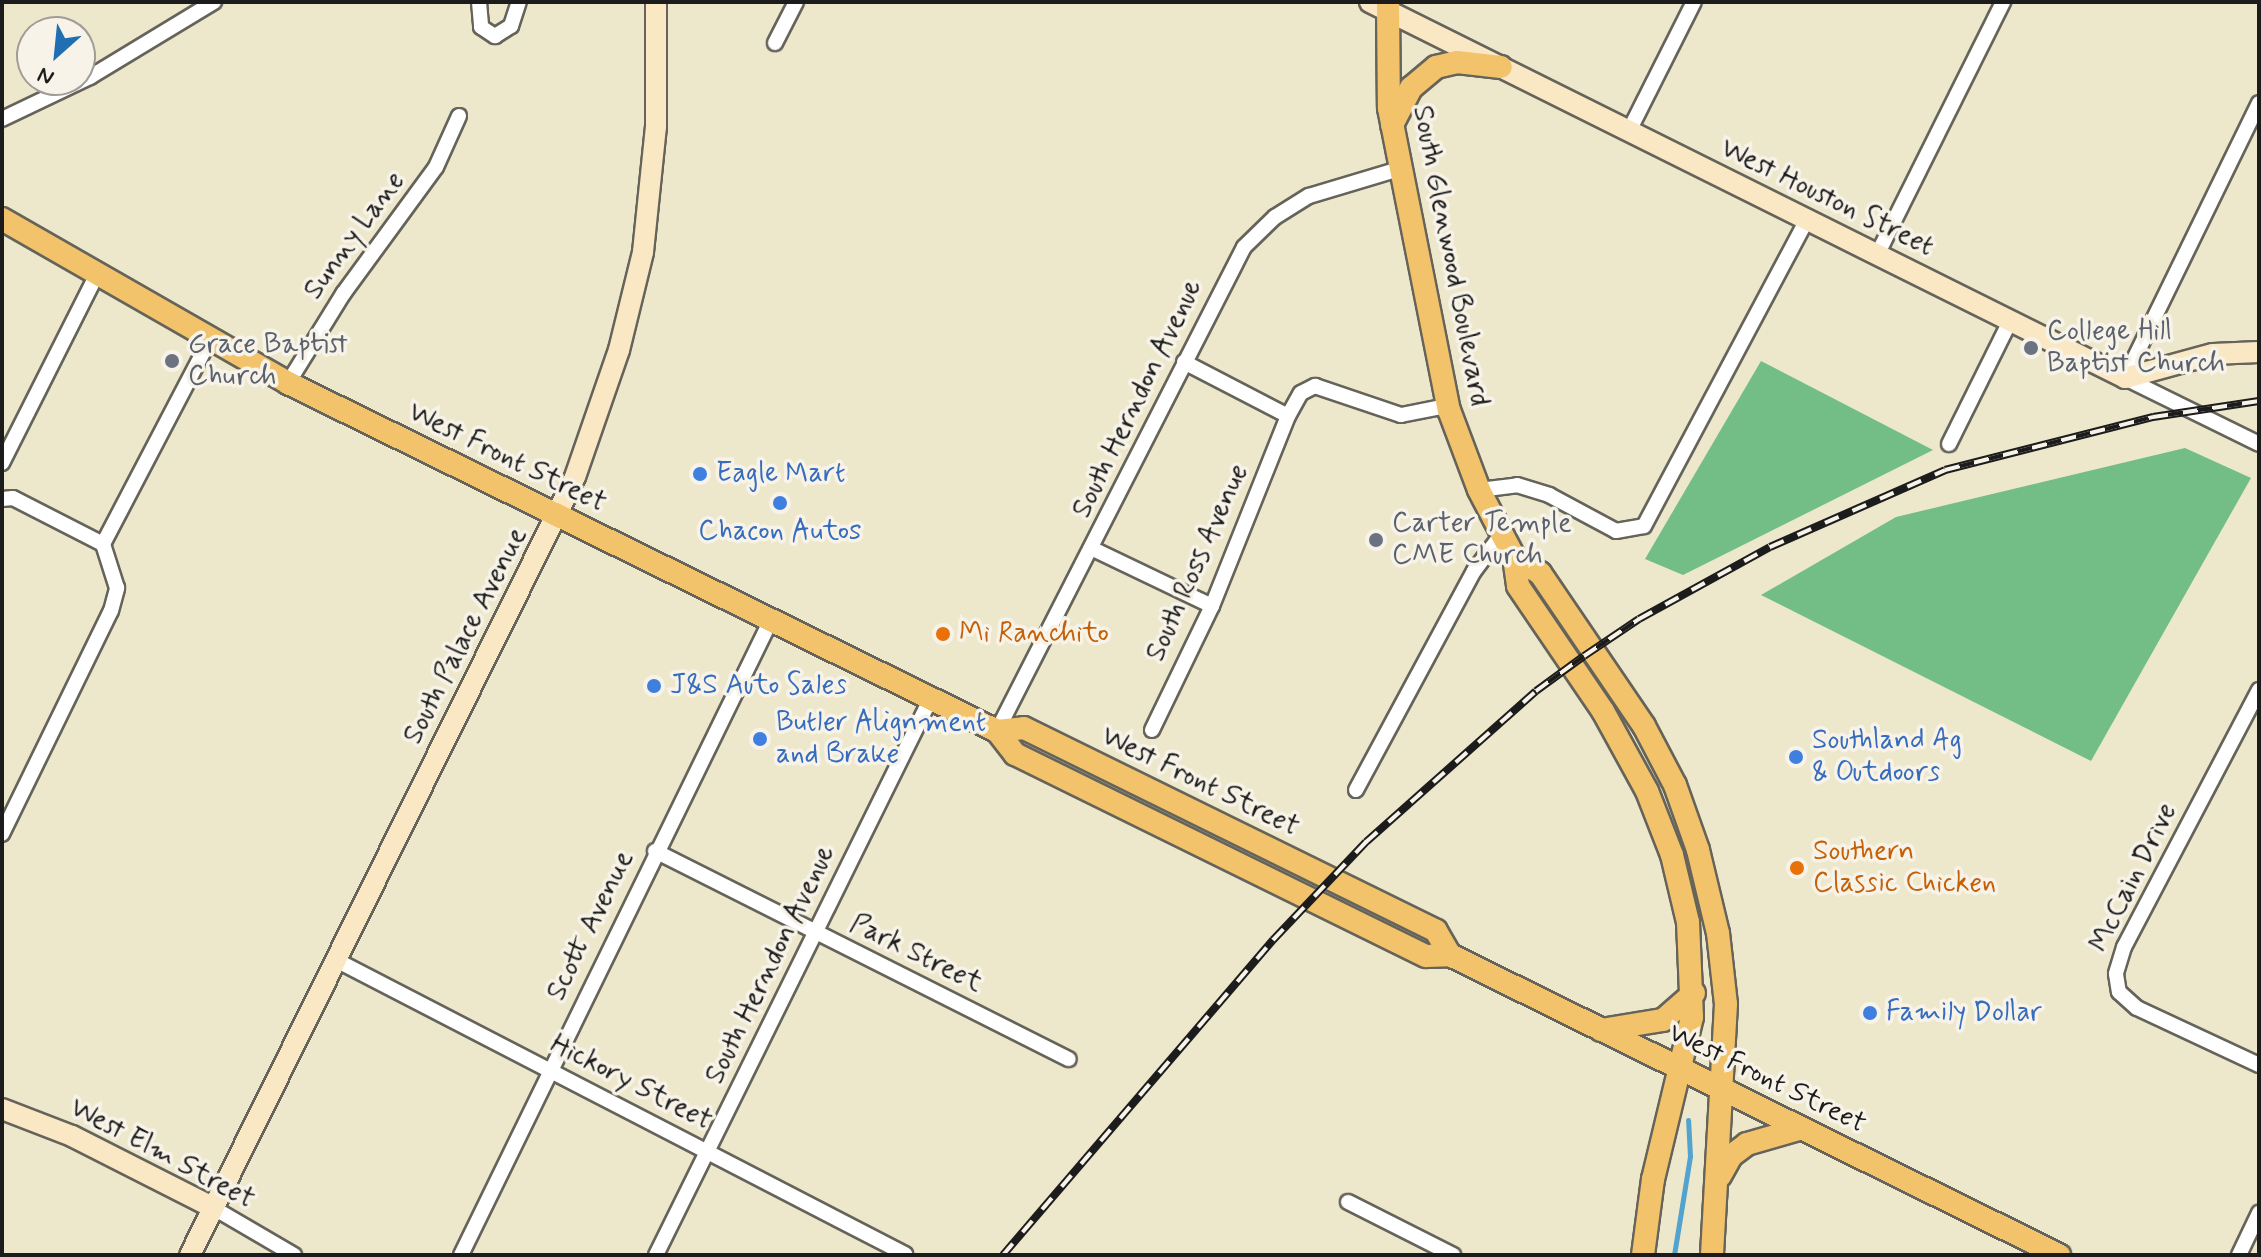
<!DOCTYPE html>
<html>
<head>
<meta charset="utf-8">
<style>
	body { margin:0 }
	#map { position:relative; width:2261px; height:1257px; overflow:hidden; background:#ede7cc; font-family:Mynerve,sans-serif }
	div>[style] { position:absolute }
	.forest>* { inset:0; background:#72be86 }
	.stream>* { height:5px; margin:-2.5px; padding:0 2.5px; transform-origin:2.5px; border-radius:2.5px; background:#52a3cd }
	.roads { filter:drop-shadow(2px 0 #65635a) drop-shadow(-2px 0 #65635a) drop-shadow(0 2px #65635a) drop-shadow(0 -2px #65635a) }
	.street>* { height:14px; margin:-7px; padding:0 7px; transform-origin:7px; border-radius:7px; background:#fff }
	.secondary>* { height:20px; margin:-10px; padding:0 10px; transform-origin:10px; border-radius:10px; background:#fae7c3 }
	.primary>* { height:22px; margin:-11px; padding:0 11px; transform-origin:11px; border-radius:11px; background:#f2c36a }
	.rail>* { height:8px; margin-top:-4px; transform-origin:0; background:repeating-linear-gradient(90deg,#f7f3e8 0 15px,#1c1c1c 0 30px); box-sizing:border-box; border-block:2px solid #1c1c1c }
	.dots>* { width:22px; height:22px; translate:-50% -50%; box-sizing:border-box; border:4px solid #f7f3e8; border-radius:50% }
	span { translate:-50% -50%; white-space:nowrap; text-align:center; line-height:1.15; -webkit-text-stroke:7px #f7f3e8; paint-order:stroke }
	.street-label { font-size:28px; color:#1c1c1c }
	.worship-label { font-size:28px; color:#5b616d }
	.left { translate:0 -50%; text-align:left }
	.shop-label { font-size:28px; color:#366cbe }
	.food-label { font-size:28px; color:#c56008 }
	.frame { position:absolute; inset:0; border:4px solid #1c1c1c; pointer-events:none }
	.north { position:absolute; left:16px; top:16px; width:80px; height:80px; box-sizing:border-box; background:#f7f3e8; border:2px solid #9f9d96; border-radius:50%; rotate:207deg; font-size:22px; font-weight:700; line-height:32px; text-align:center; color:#1c1c1c }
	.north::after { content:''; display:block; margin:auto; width:28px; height:36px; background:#1f6fb2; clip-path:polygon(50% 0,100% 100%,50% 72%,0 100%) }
</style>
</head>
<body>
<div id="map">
	<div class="forest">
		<i style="clip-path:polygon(1761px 361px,1933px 450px,1683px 575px,1645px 559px)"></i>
		<i style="clip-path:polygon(2185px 448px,2251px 478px,2091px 761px,1761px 595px,1896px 517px)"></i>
	</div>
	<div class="stream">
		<i style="left:1674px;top:1255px;width:100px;rotate:-80.8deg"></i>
		<i style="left:1690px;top:1156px;width:36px;rotate:-93deg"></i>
	</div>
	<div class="roads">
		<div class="street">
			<i style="left:479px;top:2px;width:25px;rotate:85deg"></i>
			<i style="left:481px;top:27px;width:17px;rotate:33deg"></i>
			<i style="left:495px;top:36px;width:19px;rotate:-32deg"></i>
			<i style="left:511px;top:26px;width:25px;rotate:-72deg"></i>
			<i style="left:775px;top:43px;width:46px;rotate:-62.9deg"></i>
			<i style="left:2259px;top:103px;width:306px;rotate:116deg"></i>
			<i style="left:2125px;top:378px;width:149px;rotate:26.2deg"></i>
			<i style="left:2px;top:119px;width:98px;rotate:-25.5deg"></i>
			<i style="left:90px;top:77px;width:145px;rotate:-31.2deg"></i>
			<i style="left:1629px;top:131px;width:144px;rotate:-63.3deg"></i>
			<i style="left:1877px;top:255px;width:283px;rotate:-63.5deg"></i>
			<i style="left:1184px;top:362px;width:117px;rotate:27.4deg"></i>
			<i style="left:1288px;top:416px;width:26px;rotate:-61deg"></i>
			<i style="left:1301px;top:393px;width:16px;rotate:-27deg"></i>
			<i style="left:1315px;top:386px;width:91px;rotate:18.6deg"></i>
			<i style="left:1401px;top:415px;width:47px;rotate:-11.1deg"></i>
			<i style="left:288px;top:383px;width:105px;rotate:-58.3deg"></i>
			<i style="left:343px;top:294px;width:157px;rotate:-53.8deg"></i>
			<i style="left:436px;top:167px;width:56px;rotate:-65.7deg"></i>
			<i style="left:1949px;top:444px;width:137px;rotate:-63.6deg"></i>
			<i style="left:2px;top:463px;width:212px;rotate:-63.3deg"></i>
			<i style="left:1479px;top:490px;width:38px;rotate:-7deg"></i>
			<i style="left:1517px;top:485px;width:34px;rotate:17deg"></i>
			<i style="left:1549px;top:495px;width:76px;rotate:28.2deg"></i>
			<i style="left:1616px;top:531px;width:28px;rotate:-10deg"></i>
			<i style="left:1644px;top:526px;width:347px;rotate:-62deg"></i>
			<i style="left:2px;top:499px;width:11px;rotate:-5deg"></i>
			<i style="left:13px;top:498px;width:101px;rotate:27.1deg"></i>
			<i style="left:103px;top:544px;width:229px;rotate:-62.4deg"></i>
			<i style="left:1093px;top:549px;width:132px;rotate:25.6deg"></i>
			<i style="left:2259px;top:690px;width:290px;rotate:117.7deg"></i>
			<i style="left:2124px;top:947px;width:28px;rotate:107deg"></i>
			<i style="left:2116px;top:974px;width:18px;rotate:81deg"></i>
			<i style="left:2119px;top:992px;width:24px;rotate:42deg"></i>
			<i style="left:2137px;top:1008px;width:135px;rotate:25deg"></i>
			<i style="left:1152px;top:730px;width:138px;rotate:-64.2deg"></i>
			<i style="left:1212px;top:606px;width:205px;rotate:-68.2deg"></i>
			<i style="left:997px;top:731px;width:543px;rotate:-62.96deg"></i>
			<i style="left:1244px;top:247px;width:43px;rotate:-44.1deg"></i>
			<i style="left:1275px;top:217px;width:40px;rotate:-32deg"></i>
			<i style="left:1309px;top:196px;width:94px;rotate:-16.7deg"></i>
			<i style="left:1356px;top:790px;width:249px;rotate:-61.7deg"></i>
			<i style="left:1474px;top:571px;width:45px;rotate:-53.1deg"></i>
			<i style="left:2px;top:834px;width:248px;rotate:-64deg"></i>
			<i style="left:111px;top:611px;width:24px;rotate:-75deg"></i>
			<i style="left:117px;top:588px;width:46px;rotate:-107.7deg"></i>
			<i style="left:655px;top:851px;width:463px;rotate:26.7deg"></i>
			<i style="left:334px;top:959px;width:643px;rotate:27.32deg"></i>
			<i style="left:1348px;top:1202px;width:118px;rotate:26.8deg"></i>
			<i style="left:212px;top:1207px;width:95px;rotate:30.3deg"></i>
			<i style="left:461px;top:1255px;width:707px;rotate:-63.98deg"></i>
			<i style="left:656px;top:1255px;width:621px;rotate:-63.72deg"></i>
			<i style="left:2239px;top:1255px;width:47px;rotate:-64.5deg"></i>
		</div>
		<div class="secondary">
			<i style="left:1370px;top:2px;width:843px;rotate:26.47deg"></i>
			<i style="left:2125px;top:378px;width:91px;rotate:-15.3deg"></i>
			<i style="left:2213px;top:354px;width:46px;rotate:-2.5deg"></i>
			<i style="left:2px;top:1109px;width:75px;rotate:21.1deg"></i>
			<i style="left:72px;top:1136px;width:157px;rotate:26.9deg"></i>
			<i style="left:190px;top:1255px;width:868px;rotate:-63.67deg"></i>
			<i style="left:575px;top:477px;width:134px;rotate:-70.9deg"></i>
			<i style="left:619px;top:350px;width:101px;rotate:-76.2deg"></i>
			<i style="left:643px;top:252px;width:126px;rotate:-84.1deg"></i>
			<i style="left:656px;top:127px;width:125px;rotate:-90deg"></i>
		</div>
		<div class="primary">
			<i style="left:1388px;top:2px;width:106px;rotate:89.5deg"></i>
			<i style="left:1389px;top:108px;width:308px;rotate:78.8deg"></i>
			<i style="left:1449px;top:410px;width:85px;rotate:69.4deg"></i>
			<i style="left:1479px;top:490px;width:76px;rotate:62.4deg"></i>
			<i style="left:1514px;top:557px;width:29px;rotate:82deg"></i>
			<i style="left:1518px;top:586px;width:151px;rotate:55.8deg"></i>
			<i style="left:1603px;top:711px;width:91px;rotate:61.2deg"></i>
			<i style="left:1647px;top:791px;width:69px;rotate:68.7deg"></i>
			<i style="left:1672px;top:855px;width:69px;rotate:76.6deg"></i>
			<i style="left:1688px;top:922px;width:95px;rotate:87.6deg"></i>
			<i style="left:1692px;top:1017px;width:167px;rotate:103.5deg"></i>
			<i style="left:1653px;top:1179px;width:77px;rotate:97.5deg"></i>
			<i style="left:1392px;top:125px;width:42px;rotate:-62.8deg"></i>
			<i style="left:1411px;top:88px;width:33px;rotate:-40deg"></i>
			<i style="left:1436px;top:67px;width:22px;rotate:-13deg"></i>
			<i style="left:1457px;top:62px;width:44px;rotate:6.5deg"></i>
			<i style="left:2px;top:219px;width:330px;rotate:29.8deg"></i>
			<i style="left:288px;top:383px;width:790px;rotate:26.14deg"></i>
			<i style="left:997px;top:731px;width:29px;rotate:52deg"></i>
			<i style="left:1015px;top:754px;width:458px;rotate:26.2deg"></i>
			<i style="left:1426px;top:956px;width:24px;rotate:-2deg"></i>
			<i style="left:1450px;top:955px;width:679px;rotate:26.23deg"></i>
			<i style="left:1514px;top:557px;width:31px;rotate:32deg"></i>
			<i style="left:1540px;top:573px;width:185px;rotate:55.8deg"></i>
			<i style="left:1644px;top:726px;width:67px;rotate:62.3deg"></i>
			<i style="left:1675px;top:785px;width:69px;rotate:70.5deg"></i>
			<i style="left:1698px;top:850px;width:85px;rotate:76.5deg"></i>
			<i style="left:1718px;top:933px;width:71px;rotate:83.6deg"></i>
			<i style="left:1726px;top:1004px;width:251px;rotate:93.2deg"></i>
			<i style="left:997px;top:731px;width:27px;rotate:-6deg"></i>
			<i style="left:1024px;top:728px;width:459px;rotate:26.2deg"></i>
			<i style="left:1436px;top:931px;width:28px;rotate:60deg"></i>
			<i style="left:1601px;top:1030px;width:63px;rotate:-9.2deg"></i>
			<i style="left:1663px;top:1020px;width:41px;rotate:-41.1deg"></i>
			<i style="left:1720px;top:1176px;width:23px;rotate:-61deg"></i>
			<i style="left:1731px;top:1156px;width:20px;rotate:-37deg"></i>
			<i style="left:1747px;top:1144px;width:54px;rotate:-16.1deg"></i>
		</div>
	</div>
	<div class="rail">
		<i style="left:1003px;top:1255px;width:415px;rotate:-49.4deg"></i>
		<i style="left:1273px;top:940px;width:135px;rotate:-46.5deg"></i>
		<i style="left:1366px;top:842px;width:227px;rotate:-41.6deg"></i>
		<i style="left:1536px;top:691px;width:59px;rotate:-36.1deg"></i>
		<i style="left:1584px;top:656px;width:66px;rotate:-33.9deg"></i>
		<i style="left:1639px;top:619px;width:149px;rotate:-28.8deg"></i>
		<i style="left:1770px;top:547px;width:191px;rotate:-23.7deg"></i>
		<i style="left:1945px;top:470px;width:215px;rotate:-14.3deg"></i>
		<i style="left:2153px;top:417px;width:107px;rotate:-8.6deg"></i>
	</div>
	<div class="dots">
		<i style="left:2031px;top:348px;background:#6b7280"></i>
		<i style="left:172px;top:361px;background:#6b7280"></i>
		<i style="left:700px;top:474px;background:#3f7fe0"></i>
		<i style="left:780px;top:503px;background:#3f7fe0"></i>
		<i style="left:1376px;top:540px;background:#6b7280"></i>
		<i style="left:943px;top:634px;background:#e8710a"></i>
		<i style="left:654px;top:686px;background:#3f7fe0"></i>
		<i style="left:760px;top:739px;background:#3f7fe0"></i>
		<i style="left:1796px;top:757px;background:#3f7fe0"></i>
		<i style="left:1797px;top:868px;background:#e8710a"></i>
		<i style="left:1870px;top:1013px;background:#3f7fe0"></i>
	</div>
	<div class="street-label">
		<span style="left:1827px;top:198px;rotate:26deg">West Houston Street</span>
		<span style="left:355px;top:236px;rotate:-54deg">Sunny Lane</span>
		<span style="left:1450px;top:256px;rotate:79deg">South Glenwood Boulevard</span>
		<span style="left:1138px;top:399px;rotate:-64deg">South Herndon Avenue</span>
		<span style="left:507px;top:458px;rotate:26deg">West Front Street</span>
		<span style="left:1198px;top:563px;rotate:-66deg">South Ross Avenue</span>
		<span style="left:466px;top:636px;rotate:-63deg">South Palace Avenue</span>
		<span style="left:1200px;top:782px;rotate:26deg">West Front Street</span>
		<span style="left:2134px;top:878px;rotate:-64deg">McCain Drive</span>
		<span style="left:591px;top:926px;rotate:-64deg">Scott Avenue</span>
		<span style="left:916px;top:954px;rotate:26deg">Park Street</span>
		<span style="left:771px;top:965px;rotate:-64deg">South Herndon Avenue</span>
		<span style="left:1767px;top:1079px;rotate:26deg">West Front Street</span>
		<span style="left:631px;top:1083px;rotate:27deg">Hickory Street</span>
		<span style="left:162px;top:1154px;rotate:28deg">West Elm Street</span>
	</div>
	<div class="worship-label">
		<span class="left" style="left:2047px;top:348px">College Hill<br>Baptist Church</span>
		<span class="left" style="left:188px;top:361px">Grace Baptist<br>Church</span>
		<span class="left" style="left:1392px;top:540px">Carter Temple<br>CME Church</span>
	</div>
	<div class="shop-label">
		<span class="left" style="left:716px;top:474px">Eagle Mart</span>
		<span style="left:780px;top:532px">Chacon Autos</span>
		<span class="left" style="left:670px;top:686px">J&amp;S Auto Sales</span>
		<span class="left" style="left:776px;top:739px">Butler Alignment<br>and Brake</span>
		<span class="left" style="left:1812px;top:757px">Southland Ag<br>&amp; Outdoors</span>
		<span class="left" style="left:1886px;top:1013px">Family Dollar</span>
	</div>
	<div class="food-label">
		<span class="left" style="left:959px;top:634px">Mi Ranchito</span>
		<span class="left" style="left:1813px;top:868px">Southern<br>Classic Chicken</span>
	</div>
	<div class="frame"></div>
	<div class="north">N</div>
</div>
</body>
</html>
